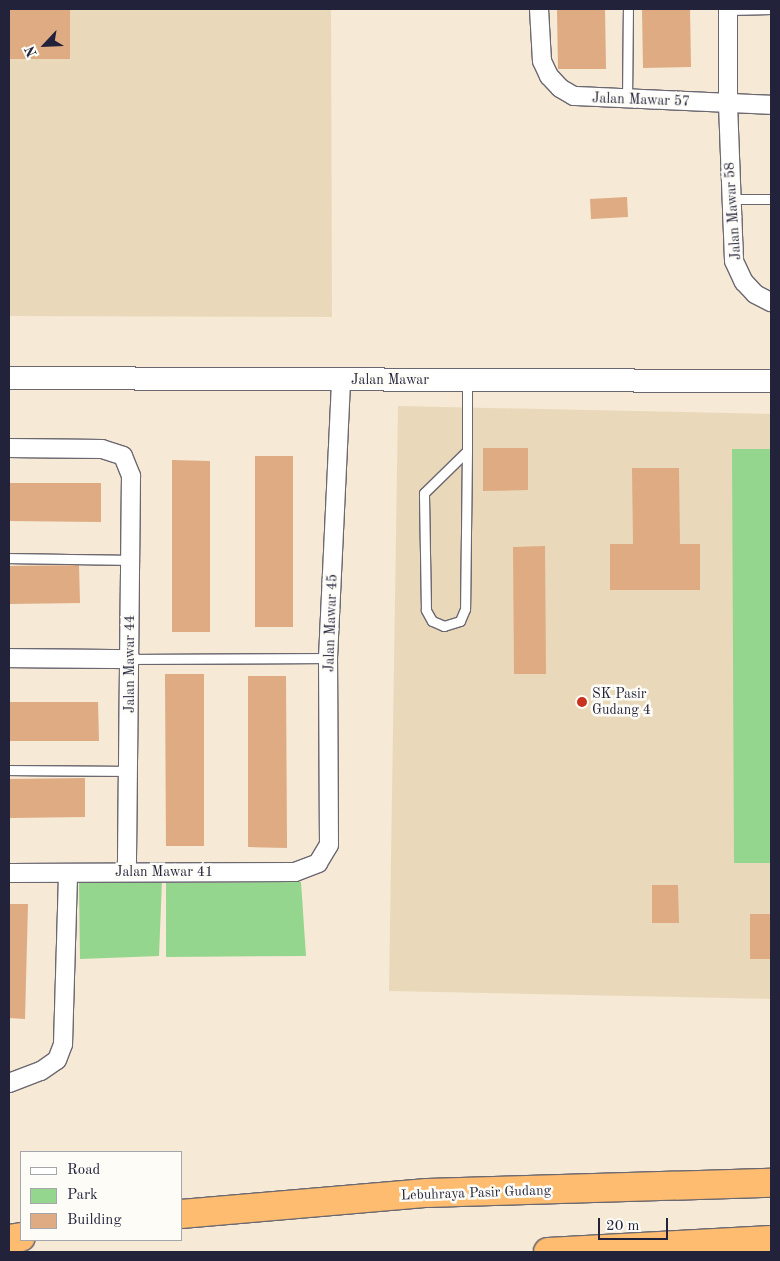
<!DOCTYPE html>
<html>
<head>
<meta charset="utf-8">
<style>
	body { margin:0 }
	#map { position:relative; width:780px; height:1261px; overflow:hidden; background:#f6e9d5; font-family:"Old Standard TT",serif }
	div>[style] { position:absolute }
	.built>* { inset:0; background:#e9d9ba }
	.green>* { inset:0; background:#94d68d }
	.building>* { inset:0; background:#deab82 }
	.roads { filter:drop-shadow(1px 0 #6c6871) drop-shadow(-1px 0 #6c6871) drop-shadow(0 1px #6c6871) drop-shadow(0 -1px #6c6871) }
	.service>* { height:9px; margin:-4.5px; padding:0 4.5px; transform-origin:4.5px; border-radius:4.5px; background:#fff }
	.minor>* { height:18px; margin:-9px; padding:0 9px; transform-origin:9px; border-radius:9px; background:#fff }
	.tertiary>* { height:22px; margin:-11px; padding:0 11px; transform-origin:11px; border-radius:11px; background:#fff }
	.trunk>* { height:28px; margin:-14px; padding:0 14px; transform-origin:14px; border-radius:14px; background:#fdbc6f }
	.dots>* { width:14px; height:14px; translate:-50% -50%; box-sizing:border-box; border:2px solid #fdfcf7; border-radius:50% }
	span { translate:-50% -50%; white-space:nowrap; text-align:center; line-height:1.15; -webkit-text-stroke:5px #fdfcf7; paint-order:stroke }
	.street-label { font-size:14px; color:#22223b }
	.poi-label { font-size:14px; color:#22223b }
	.left { translate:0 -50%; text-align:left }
	.frame { position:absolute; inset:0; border:10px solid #22223b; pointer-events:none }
	.legend { position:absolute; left:20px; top:1151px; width:162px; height:90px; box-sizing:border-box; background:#fdfcf7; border:1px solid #a5a5ac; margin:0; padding:6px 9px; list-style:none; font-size:15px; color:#22223b }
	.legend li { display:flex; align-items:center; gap:10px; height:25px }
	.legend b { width:25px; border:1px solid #a5a5ac }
	.north { position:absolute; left:20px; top:20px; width:50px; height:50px; -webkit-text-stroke:4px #fdfcf7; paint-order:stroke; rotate:245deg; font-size:14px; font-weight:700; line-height:20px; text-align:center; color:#22223b }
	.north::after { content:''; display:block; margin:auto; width:18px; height:22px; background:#22223b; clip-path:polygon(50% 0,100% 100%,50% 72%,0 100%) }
	.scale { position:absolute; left:598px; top:1218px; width:70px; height:22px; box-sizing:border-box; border:2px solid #22223b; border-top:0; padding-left:6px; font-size:15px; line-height:18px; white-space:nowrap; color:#22223b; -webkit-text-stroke:4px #fdfcf7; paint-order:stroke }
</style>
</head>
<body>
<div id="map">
	<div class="built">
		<i style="clip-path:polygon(9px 9px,331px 9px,332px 317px,9px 316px)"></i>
		<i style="clip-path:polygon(398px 406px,771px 414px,771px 999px,389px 991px)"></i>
	</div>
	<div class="green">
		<i style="clip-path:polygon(732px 449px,771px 449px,771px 863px,734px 863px)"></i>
		<i style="clip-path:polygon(162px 880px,159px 956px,80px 959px,79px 883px)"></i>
		<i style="clip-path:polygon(301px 882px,306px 956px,166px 957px,166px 883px)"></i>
	</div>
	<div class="building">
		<i style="clip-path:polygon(9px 9px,70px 9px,70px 59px,9px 59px)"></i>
		<i style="clip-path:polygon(557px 9px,605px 9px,606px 69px,558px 69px)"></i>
		<i style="clip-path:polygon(642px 9px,690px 9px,691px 67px,643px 68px)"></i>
		<i style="clip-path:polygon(627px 197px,628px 217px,591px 219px,590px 199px)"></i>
		<i style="clip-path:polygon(483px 448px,528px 448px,528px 490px,483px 491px)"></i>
		<i style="clip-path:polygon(255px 456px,293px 456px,293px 627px,255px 627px)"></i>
		<i style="clip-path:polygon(172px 460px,210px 461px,210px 632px,172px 632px)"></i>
		<i style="clip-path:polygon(632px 468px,679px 468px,680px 544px,700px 544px,700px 590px,610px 590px,610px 544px,633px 544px)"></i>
		<i style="clip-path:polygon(9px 483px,101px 483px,101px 522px,9px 521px)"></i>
		<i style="clip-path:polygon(545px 546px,546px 674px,514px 674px,513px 547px)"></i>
		<i style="clip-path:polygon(79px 565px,80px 603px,9px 604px,9px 566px)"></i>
		<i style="clip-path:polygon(165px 674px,204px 674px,204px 846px,166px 846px)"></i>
		<i style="clip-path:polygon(248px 676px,286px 676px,287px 848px,248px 847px)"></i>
		<i style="clip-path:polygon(9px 702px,98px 702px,99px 741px,9px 741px)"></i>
		<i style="clip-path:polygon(85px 778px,85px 817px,9px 818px,9px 779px)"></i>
		<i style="clip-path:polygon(652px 885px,678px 885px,679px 923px,652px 923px)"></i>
		<i style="clip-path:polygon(9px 904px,28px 904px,25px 1019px,9px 1018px)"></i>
		<i style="clip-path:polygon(750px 914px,771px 914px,771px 959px,750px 959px)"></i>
	</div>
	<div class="roads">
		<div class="service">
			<i style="left:728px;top:10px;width:43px;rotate:-1.3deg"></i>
			<i style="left:627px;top:100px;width:91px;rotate:-89.4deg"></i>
			<i style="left:730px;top:199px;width:41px"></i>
			<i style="left:467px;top:380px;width:71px;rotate:90deg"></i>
			<i style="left:467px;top:451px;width:158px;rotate:90.7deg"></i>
			<i style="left:465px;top:609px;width:13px;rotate:113deg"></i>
			<i style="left:460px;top:621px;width:17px;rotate:163deg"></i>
			<i style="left:444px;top:626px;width:13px;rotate:-157deg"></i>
			<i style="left:432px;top:621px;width:13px;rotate:-119deg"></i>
			<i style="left:426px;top:610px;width:117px;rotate:-91deg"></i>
			<i style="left:424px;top:493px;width:60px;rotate:-44.3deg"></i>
			<i style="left:9px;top:558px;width:122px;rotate:0.9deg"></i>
			<i style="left:131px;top:659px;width:197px;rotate:-0.3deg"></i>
			<i style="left:9px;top:770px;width:120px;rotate:0.5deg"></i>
		</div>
		<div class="minor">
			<i style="left:539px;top:9px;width:52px;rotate:86.7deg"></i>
			<i style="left:542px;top:61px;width:17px;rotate:65deg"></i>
			<i style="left:549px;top:76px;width:16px;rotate:47deg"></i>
			<i style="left:560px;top:88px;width:16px;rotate:30deg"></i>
			<i style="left:574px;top:96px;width:197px;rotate:2.6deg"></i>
			<i style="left:728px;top:9px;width:95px;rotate:90deg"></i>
			<i style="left:728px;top:104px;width:157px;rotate:87.8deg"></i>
			<i style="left:734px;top:261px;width:23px;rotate:65deg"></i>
			<i style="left:744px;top:282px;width:16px;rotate:47deg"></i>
			<i style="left:755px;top:294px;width:18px;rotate:27deg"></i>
			<i style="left:9px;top:448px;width:93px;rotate:0.6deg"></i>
			<i style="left:102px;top:449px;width:22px;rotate:18deg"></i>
			<i style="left:123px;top:456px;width:22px;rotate:68deg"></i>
			<i style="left:131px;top:476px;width:396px;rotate:90.6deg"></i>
			<i style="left:9px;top:658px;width:122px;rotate:0.5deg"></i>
			<i style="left:9px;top:873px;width:286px;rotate:-0.2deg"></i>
			<i style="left:295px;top:872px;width:25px;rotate:-21deg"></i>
			<i style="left:318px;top:863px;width:21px;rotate:-59deg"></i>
			<i style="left:329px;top:845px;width:187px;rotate:-90.3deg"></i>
			<i style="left:328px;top:658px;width:278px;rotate:-87.3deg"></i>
			<i style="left:9px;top:1083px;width:34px;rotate:-21deg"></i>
			<i style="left:41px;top:1071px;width:19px;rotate:-35deg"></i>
			<i style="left:57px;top:1060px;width:17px;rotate:-69deg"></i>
			<i style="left:63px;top:1044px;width:171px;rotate:-88.3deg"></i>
		</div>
		<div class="tertiary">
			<i style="left:9px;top:378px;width:762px;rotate:0.23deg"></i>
		</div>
		<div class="trunk">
			<i style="left:181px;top:1214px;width:247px;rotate:-4.9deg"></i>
			<i style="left:427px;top:1193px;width:344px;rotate:-1.7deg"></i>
			<i style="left:9px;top:1239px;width:12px;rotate:-9deg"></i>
			<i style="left:548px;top:1252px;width:223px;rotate:-3.1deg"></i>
		</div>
	</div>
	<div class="dots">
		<i style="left:582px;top:702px;background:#c8321e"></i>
	</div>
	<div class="street-label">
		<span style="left:641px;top:100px;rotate:2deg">Jalan Mawar 57</span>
		<span style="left:733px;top:211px;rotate:-94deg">Jalan Mawar 58</span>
		<span style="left:390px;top:380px">Jalan Mawar</span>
		<span style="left:331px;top:623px;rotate:-88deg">Jalan Mawar 45</span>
		<span style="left:130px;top:664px;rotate:-90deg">Jalan Mawar 44</span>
		<span style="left:164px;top:872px">Jalan Mawar 41</span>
		<span style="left:476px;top:1193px;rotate:-2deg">Lebuhraya Pasir Gudang</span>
	</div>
	<div class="poi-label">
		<span class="left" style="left:592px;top:702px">SK Pasir<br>Gudang 4</span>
	</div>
	<div class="frame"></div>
	<ul class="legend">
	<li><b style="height:6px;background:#fff"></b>Road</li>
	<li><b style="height:14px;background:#94d68d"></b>Park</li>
	<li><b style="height:14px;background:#deab82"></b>Building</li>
	</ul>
	<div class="north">N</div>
	<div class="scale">20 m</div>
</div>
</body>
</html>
